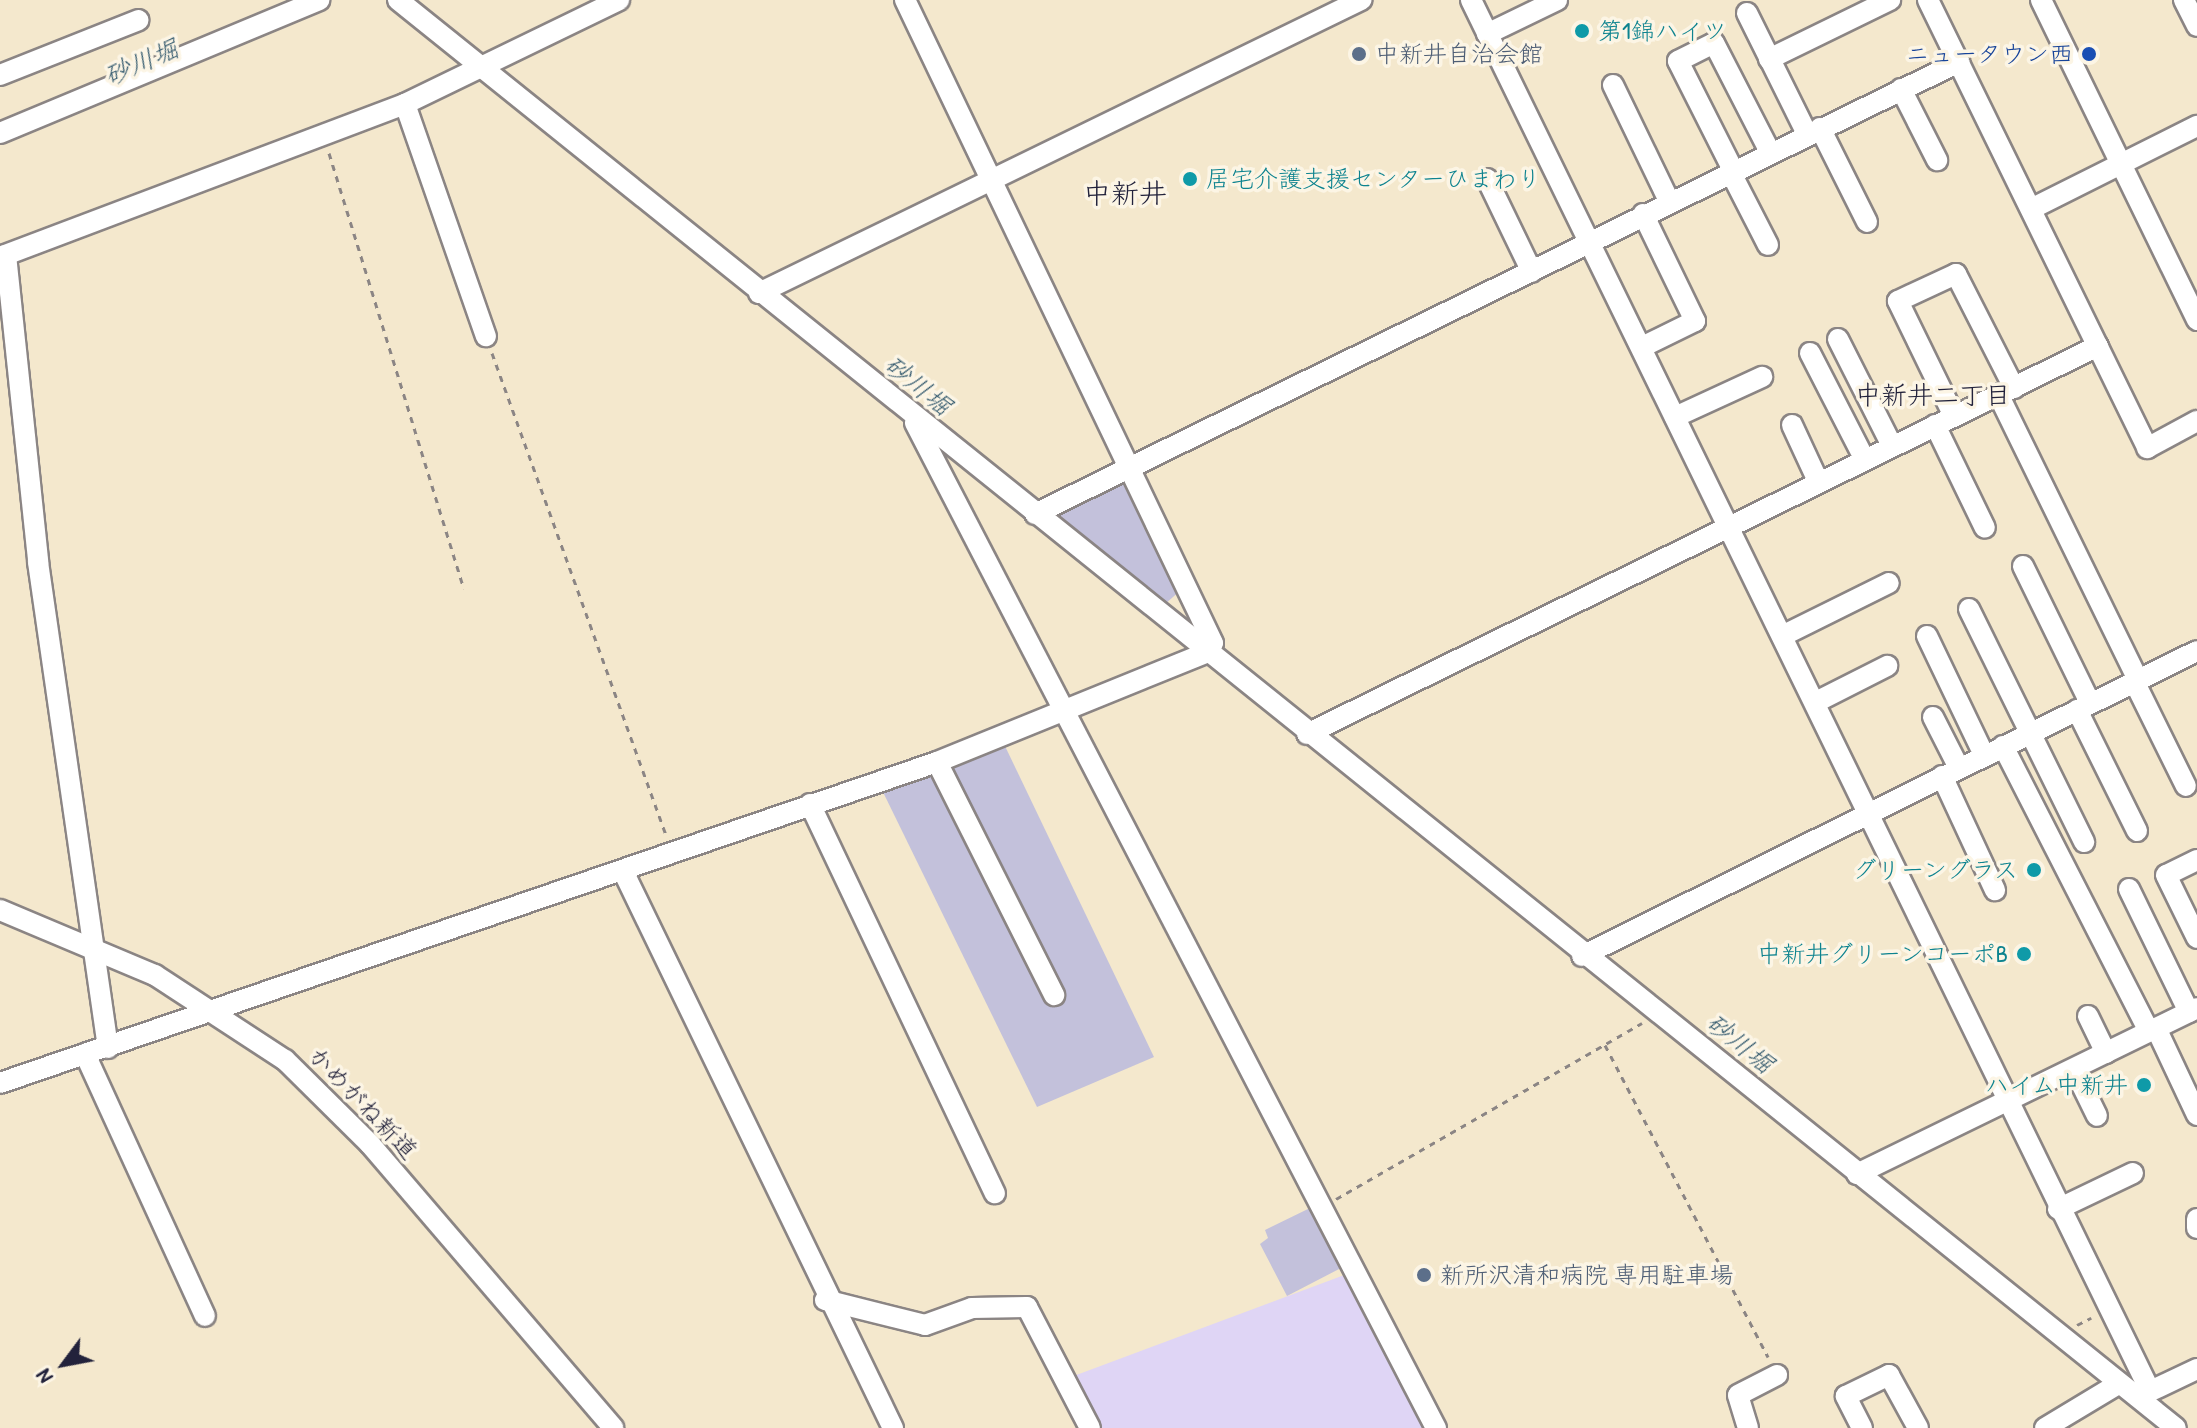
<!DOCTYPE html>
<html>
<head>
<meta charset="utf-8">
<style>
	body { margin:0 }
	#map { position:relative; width:2197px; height:1428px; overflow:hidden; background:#f4e8cd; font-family:"Patrick Hand","Klee One",sans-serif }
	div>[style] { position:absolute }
	.built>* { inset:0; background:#dfd5f5 }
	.industrial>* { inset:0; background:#c3c1db }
	.path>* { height:3px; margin-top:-1.5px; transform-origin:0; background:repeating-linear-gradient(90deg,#8b8584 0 6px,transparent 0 12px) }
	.roads { filter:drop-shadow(2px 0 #8b8584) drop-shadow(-2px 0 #8b8584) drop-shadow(0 2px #8b8584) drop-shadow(0 -2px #8b8584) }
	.minor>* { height:20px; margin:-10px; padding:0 10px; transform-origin:10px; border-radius:10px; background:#fff }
	.dots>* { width:22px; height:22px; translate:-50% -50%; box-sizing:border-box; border:4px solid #fcf5e5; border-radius:50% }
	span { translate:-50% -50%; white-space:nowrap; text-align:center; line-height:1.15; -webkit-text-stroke:7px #fcf5e5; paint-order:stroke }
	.culture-label { font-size:24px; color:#0d838f }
	.left { translate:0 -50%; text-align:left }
	.right { translate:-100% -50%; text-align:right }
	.service-label { font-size:24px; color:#4e5e75 }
	.transit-label { font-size:24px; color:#164399 }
	.street-label { font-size:24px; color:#22223b }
	.water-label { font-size:26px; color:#345a6e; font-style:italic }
	.neighbourhood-label { font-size:26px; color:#22223b }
	.quarter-label { font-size:28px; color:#22223b }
	.north { position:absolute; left:24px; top:1324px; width:80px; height:80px; -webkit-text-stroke:6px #fcf5e5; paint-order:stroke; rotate:238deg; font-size:22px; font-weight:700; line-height:32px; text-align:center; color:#22223b }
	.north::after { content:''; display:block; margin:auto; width:28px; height:36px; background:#22223b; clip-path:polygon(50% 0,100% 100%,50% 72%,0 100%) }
</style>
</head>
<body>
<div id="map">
	<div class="built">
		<i style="clip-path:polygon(1347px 1274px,1426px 1428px,1097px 1428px,1071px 1377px)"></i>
	</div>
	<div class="industrial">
		<i style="clip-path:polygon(1126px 477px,1181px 590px,1165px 604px,1051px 513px)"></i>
		<i style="clip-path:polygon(1004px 744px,1154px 1057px,1037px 1107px,881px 788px)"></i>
		<i style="clip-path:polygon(1310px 1208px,1341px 1268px,1287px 1296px,1260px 1244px,1268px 1238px,1265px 1230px)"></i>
	</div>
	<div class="path">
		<i style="left:329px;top:153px;width:456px;rotate:72.8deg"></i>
		<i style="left:492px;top:353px;width:512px;rotate:70.15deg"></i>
		<i style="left:1605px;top:1045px;width:352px;rotate:62.4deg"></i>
		<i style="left:1336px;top:1199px;width:353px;rotate:-29.9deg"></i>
		<i style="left:2077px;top:1325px;width:16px;rotate:-27deg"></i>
	</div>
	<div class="roads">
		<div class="minor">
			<i style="left:398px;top:0;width:2280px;rotate:38.77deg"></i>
			<i style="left:1471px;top:0;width:1548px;rotate:63.98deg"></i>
			<i style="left:1928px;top:0;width:499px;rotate:63.9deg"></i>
			<i style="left:2147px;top:448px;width:57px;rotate:-28.4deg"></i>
			<i style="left:2041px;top:0;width:356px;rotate:64deg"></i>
			<i style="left:2184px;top:0;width:29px;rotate:63deg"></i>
			<i style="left:1747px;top:13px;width:135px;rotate:63.6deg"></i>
			<i style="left:1487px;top:34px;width:78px;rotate:-25.9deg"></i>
			<i style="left:1769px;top:59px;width:135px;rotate:-26deg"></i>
			<i style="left:0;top:75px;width:149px;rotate:-21.6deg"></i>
			<i style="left:1613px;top:85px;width:129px;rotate:64.2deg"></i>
			<i style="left:1901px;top:89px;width:80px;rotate:63.1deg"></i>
			<i style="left:405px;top:104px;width:246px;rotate:70.8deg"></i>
			<i style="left:1820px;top:128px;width:105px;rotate:63.4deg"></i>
			<i style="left:0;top:133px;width:346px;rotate:-22.6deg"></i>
			<i style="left:1733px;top:170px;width:122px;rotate:-116.8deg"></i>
			<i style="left:1678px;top:61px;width:40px;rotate:-26.6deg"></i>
			<i style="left:1714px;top:43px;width:123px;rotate:62.8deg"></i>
			<i style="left:1730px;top:171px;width:83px;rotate:62.8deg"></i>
			<i style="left:1487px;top:179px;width:103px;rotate:64.2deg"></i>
			<i style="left:2031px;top:209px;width:186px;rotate:-26.6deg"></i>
			<i style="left:6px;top:255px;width:309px;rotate:84deg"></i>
			<i style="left:38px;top:562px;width:491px;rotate:81.8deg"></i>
			<i style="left:0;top:257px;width:433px;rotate:-20.7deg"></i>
			<i style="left:405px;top:104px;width:238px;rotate:-25.9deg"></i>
			<i style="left:759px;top:293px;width:670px;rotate:-25.95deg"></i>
			<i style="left:1838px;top:339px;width:120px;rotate:63.2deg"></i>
			<i style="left:1642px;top:347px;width:59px;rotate:-26.1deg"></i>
			<i style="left:1695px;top:321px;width:119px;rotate:-115.9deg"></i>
			<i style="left:1810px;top:353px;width:120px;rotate:62.8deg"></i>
			<i style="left:1999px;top:396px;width:316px;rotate:63.9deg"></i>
			<i style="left:1954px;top:416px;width:128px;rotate:-116deg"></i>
			<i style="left:1898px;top:301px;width:64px;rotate:-25deg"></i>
			<i style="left:1956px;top:274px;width:128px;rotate:63deg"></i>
			<i style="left:1675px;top:417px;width:96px;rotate:-24.7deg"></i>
			<i style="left:915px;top:423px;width:1132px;rotate:62.6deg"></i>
			<i style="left:1792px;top:425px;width:62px;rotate:65.1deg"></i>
			<i style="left:1935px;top:425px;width:114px;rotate:64.1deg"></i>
			<i style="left:1035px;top:514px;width:1029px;rotate:-26.07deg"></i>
			<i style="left:2023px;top:566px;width:153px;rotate:63.9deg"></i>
			<i style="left:1969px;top:609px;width:260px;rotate:63.7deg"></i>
			<i style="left:1782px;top:636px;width:119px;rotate:-26.4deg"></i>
			<i style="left:1927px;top:636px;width:132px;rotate:64.4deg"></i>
			<i style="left:2134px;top:681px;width:117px;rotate:63.7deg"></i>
			<i style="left:1816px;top:702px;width:80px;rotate:-26.9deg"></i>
			<i style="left:2077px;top:710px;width:135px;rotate:63.6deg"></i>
			<i style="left:1933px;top:717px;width:57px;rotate:63deg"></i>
			<i style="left:1307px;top:734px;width:881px;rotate:-26.13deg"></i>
			<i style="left:2003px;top:746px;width:320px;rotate:62.9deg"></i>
			<i style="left:937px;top:762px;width:261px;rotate:63.3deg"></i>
			<i style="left:1942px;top:776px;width:126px;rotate:65.1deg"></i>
			<i style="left:810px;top:804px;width:431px;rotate:64.6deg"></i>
			<i style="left:2197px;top:860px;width:34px;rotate:154deg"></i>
			<i style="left:2166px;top:875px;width:70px;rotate:63.8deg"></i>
			<i style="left:623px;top:871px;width:619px;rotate:64.14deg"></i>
			<i style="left:2129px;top:889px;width:137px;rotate:64deg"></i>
			<i style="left:0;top:910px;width:168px;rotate:22.8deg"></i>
			<i style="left:155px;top:975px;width:155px;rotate:33.2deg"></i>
			<i style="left:285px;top:1060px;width:120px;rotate:44.7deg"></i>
			<i style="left:370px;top:1144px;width:374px;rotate:49.4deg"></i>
			<i style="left:1582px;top:956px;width:686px;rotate:-26.38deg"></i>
			<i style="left:2088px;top:1016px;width:41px;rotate:64.1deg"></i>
			<i style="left:2156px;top:1028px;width:96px;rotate:64.8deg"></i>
			<i style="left:85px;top:1054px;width:288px;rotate:65.4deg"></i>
			<i style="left:2074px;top:1069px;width:52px;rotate:63.9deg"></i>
			<i style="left:0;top:1083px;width:990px;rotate:-18.91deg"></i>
			<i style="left:937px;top:762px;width:292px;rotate:-22.1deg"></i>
			<i style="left:1208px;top:652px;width:10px;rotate:-61deg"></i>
			<i style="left:1213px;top:643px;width:713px;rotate:-115.59deg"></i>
			<i style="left:1857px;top:1174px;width:378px;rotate:-26deg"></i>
			<i style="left:2058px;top:1209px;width:83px;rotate:-25.6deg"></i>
			<i style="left:2197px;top:1219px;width:9px;rotate:90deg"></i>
			<i style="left:825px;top:1300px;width:103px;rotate:14deg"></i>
			<i style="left:925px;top:1325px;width:50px;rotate:-19.9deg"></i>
			<i style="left:972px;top:1308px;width:55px;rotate:-1deg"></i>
			<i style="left:1027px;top:1307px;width:136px;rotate:62.5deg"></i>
			<i style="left:2140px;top:1396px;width:63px;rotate:-25.3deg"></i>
			<i style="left:1748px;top:1428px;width:34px;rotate:-107deg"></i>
			<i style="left:1738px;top:1395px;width:44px;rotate:-27.1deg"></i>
			<i style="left:1862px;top:1428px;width:36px;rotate:-117deg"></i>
			<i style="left:1846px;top:1396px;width:48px;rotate:-26deg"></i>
			<i style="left:1889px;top:1375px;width:60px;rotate:61.3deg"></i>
			<i style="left:2045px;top:1428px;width:87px;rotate:-31deg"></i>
		</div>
	</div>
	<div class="dots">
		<i style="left:1582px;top:31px;background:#0f9aa8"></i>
		<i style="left:1359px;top:54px;background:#5c6f8a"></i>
		<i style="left:2089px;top:54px;background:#1a4fb4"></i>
		<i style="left:1190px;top:179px;background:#0f9aa8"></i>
		<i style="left:2034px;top:870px;background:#0f9aa8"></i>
		<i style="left:2024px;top:954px;background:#0f9aa8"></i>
		<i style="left:2144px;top:1085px;background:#0f9aa8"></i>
		<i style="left:1424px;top:1275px;background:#5c6f8a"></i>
	</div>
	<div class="culture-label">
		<span class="left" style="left:1598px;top:31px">第1錦ハイツ</span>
		<span class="left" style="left:1206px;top:179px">居宅介護支援センターひまわり</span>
		<span class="right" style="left:2018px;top:870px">グリーングラス</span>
		<span class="right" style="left:2008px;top:954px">中新井グリーンコーポB</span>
		<span class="right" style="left:2128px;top:1085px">ハイム中新井</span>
	</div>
	<div class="service-label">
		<span class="left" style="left:1375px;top:54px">中新井自治会館</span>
		<span class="left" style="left:1440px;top:1275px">新所沢清和病院 専用駐車場</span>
	</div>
	<div class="transit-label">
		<span class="right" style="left:2073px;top:54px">ニュータウン西</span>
	</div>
	<div class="street-label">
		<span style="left:363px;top:1103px;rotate:46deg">かめがね新道</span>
	</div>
	<div class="water-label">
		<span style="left:141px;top:62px;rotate:-23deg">砂川堀</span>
		<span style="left:918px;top:385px;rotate:39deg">砂川堀</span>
		<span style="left:1740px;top:1043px;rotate:39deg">砂川堀</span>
	</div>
	<div class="neighbourhood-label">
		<span style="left:1933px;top:395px">中新井二丁目</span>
	</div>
	<div class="quarter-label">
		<span style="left:1125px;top:193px">中新井</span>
	</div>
	<div class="north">N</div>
</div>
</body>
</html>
